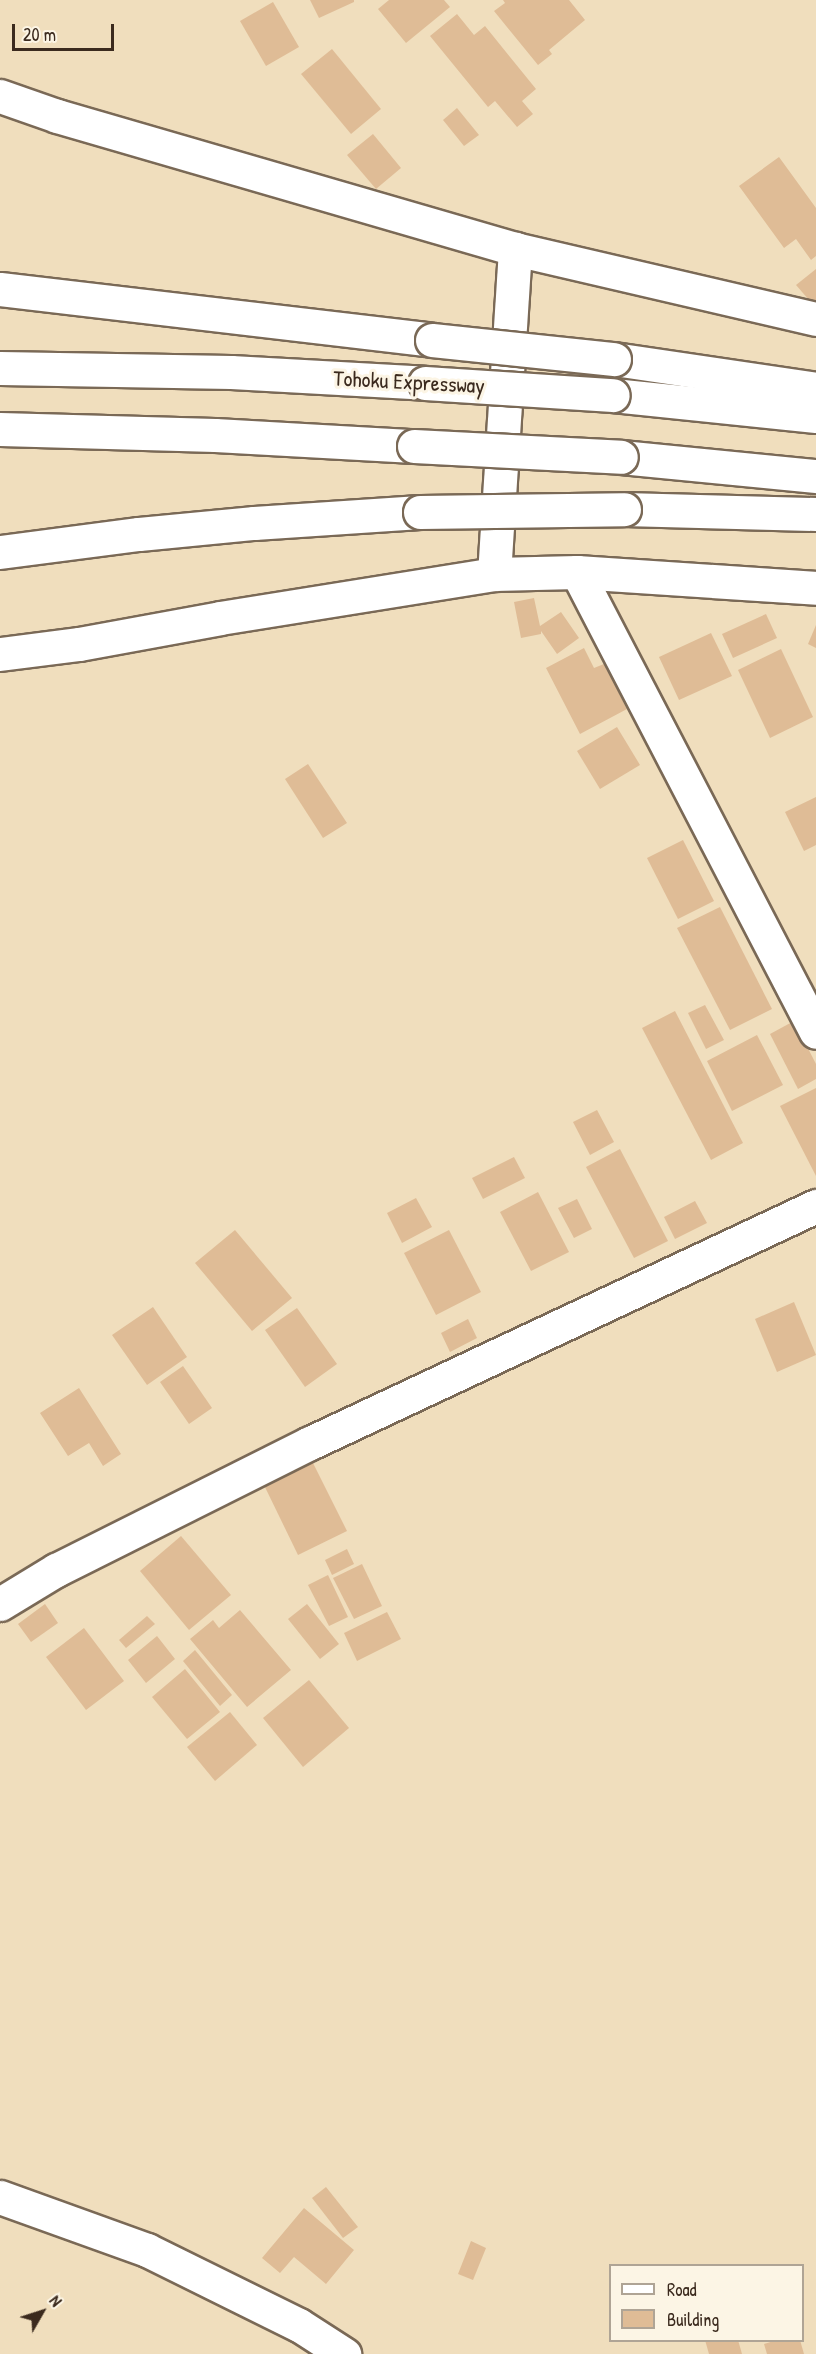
<!DOCTYPE html>
<html>
<head>
<meta charset="utf-8">
<style>
	body { margin:0 }
	#map { position:relative; width:816px; height:2354px; overflow:hidden; background:#f0debd; font-family:"Patrick Hand",sans-serif }
	div>[style] { position:absolute }
	.building>* { inset:0; background:#dfbc96 }
	.roads { filter:drop-shadow(2px 0 #7a6956) drop-shadow(-2px 0 #7a6956) drop-shadow(0 2px #7a6956) drop-shadow(0 -2px #7a6956) }
	.minor>* { height:33px; margin:-16.5px; padding:0 16.5px; transform-origin:16.5px; border-radius:16.5px; background:#fff }
	.highway>* { height:33px; margin:-16.5px; padding:0 16.5px; transform-origin:16.5px; border-radius:16.5px; background:#fff }
	.bridges { filter:drop-shadow(2px 0 #7a6956) drop-shadow(-2px 0 #7a6956) drop-shadow(0 2px #7a6956) drop-shadow(0 -2px #7a6956) }
	.highway-bridge>* { height:33px; margin:-16.5px; padding:0 16.5px; transform-origin:16.5px; border-radius:16.5px; background:#fff }
	span { translate:-50% -50%; white-space:nowrap; text-align:center; line-height:1.15; -webkit-text-stroke:6px #fcf5e5; paint-order:stroke }
	.street-label { font-size:22px; color:#3b2a1e }
	.legend { position:absolute; left:609px; top:2264px; width:195px; height:78px; box-sizing:border-box; background:#fcf5e5; border:2px solid #afa495; margin:0; padding:8px 10px; list-style:none; font-size:18px; color:#3b2a1e }
	.legend li { display:flex; align-items:center; gap:12px; height:30px }
	.legend b { width:30px; border:2px solid #afa495 }
	.north { position:absolute; left:12px; top:2282px; width:60px; height:60px; -webkit-text-stroke:4px #fcf5e5; paint-order:stroke; rotate:51deg; font-size:16px; font-weight:700; line-height:24px; text-align:center; color:#3b2a1e }
	.north::after { content:''; display:block; margin:auto; width:21px; height:27px; background:#3b2a1e; clip-path:polygon(50% 0,100% 100%,50% 72%,0 100%) }
	.scale { position:absolute; left:12px; top:24px; width:102px; height:27px; box-sizing:border-box; border:3px solid #3b2a1e; border-top:0; padding-left:8px; font-size:18px; line-height:21px; white-space:nowrap; color:#3b2a1e; -webkit-text-stroke:4px #fcf5e5; paint-order:stroke }
</style>
</head>
<body>
<div id="map">
	<div class="building">
		<i style="clip-path:polygon(310px 0,354px 0,354px 2px,319px 18px)"></i>
		<i style="clip-path:polygon(389px 0,444px 0,450px 7px,406px 43px,378px 9px)"></i>
		<i style="clip-path:polygon(503px 0,569px 0,585px 20px,549px 50px,552px 54px,538px 65px,494px 11px,505px 3px)"></i>
		<i style="clip-path:polygon(273px 2px,299px 47px,266px 66px,240px 21px)"></i>
		<i style="clip-path:polygon(457px 14px,474px 35px,485px 26px,536px 89px,522px 101px,533px 114px,517px 127px,495px 101px,488px 107px,430px 36px)"></i>
		<i style="clip-path:polygon(332px 49px,381px 109px,351px 134px,301px 74px)"></i>
		<i style="clip-path:polygon(457px 108px,479px 135px,464px 146px,443px 120px)"></i>
		<i style="clip-path:polygon(373px 134px,401px 168px,376px 189px,347px 155px)"></i>
		<i style="clip-path:polygon(779px 157px,816px 208px,816px 256px,811px 260px,796px 239px,784px 248px,739px 186px)"></i>
		<i style="clip-path:polygon(816px 269px,816px 308px,796px 285px)"></i>
		<i style="clip-path:polygon(534px 598px,540px 626px,561px 612px,579px 638px,557px 654px,541px 631px,541px 634px,521px 638px,514px 602px)"></i>
		<i style="clip-path:polygon(766px 614px,777px 638px,733px 658px,722px 634px)"></i>
		<i style="clip-path:polygon(816px 625px,816px 648px,808px 644px)"></i>
		<i style="clip-path:polygon(711px 633px,732px 676px,679px 700px,659px 657px)"></i>
		<i style="clip-path:polygon(584px 648px,594px 668px,604px 664px,627px 709px,580px 734px,546px 668px)"></i>
		<i style="clip-path:polygon(781px 649px,813px 717px,770px 738px,738px 670px)"></i>
		<i style="clip-path:polygon(617px 727px,640px 765px,600px 789px,577px 751px)"></i>
		<i style="clip-path:polygon(308px 764px,347px 823px,323px 838px,285px 779px)"></i>
		<i style="clip-path:polygon(816px 797px,816px 845px,804px 851px,785px 812px)"></i>
		<i style="clip-path:polygon(683px 840px,714px 901px,678px 919px,647px 858px)"></i>
		<i style="clip-path:polygon(720px 907px,772px 1009px,730px 1030px,677px 928px)"></i>
		<i style="clip-path:polygon(705px 1005px,724px 1040px,706px 1049px,688px 1013px)"></i>
		<i style="clip-path:polygon(675px 1011px,743px 1143px,711px 1160px,642px 1028px)"></i>
		<i style="clip-path:polygon(794px 1021px,816px 1064px,816px 1079px,798px 1089px,770px 1034px)"></i>
		<i style="clip-path:polygon(757px 1035px,783px 1085px,732px 1111px,707px 1061px)"></i>
		<i style="clip-path:polygon(816px 1088px,816px 1176px,780px 1106px)"></i>
		<i style="clip-path:polygon(597px 1110px,614px 1142px,590px 1155px,573px 1122px)"></i>
		<i style="clip-path:polygon(620px 1149px,668px 1241px,634px 1258px,586px 1167px)"></i>
		<i style="clip-path:polygon(514px 1157px,525px 1178px,483px 1199px,472px 1178px)"></i>
		<i style="clip-path:polygon(538px 1192px,569px 1252px,531px 1271px,500px 1212px)"></i>
		<i style="clip-path:polygon(416px 1198px,432px 1227px,402px 1243px,387px 1213px)"></i>
		<i style="clip-path:polygon(577px 1199px,592px 1229px,574px 1238px,558px 1208px)"></i>
		<i style="clip-path:polygon(695px 1201px,707px 1223px,675px 1239px,664px 1217px)"></i>
		<i style="clip-path:polygon(235px 1230px,292px 1298px,252px 1331px,195px 1263px)"></i>
		<i style="clip-path:polygon(449px 1230px,481px 1292px,436px 1315px,404px 1253px)"></i>
		<i style="clip-path:polygon(794px 1302px,816px 1355px,777px 1372px,755px 1319px)"></i>
		<i style="clip-path:polygon(153px 1307px,187px 1357px,147px 1385px,112px 1335px)"></i>
		<i style="clip-path:polygon(297px 1308px,337px 1364px,305px 1387px,265px 1330px)"></i>
		<i style="clip-path:polygon(468px 1319px,477px 1338px,450px 1352px,441px 1333px)"></i>
		<i style="clip-path:polygon(183px 1366px,212px 1408px,189px 1424px,160px 1382px)"></i>
		<i style="clip-path:polygon(79px 1388px,121px 1454px,103px 1466px,89px 1443px,68px 1456px,40px 1413px)"></i>
		<i style="clip-path:polygon(311px 1459px,347px 1531px,298px 1555px,263px 1483px)"></i>
		<i style="clip-path:polygon(181px 1536px,231px 1595px,189px 1630px,140px 1571px)"></i>
		<i style="clip-path:polygon(347px 1549px,354px 1564px,332px 1575px,325px 1560px)"></i>
		<i style="clip-path:polygon(362px 1564px,382px 1606px,354px 1619px,333px 1578px)"></i>
		<i style="clip-path:polygon(328px 1575px,348px 1617px,329px 1626px,308px 1585px)"></i>
		<i style="clip-path:polygon(45px 1604px,58px 1623px,31px 1642px,18px 1624px)"></i>
		<i style="clip-path:polygon(307px 1604px,339px 1644px,320px 1659px,288px 1619px)"></i>
		<i style="clip-path:polygon(240px 1610px,291px 1670px,247px 1707px,190px 1639px,213px 1620px,219px 1628px)"></i>
		<i style="clip-path:polygon(387px 1612px,401px 1639px,357px 1661px,344px 1633px)"></i>
		<i style="clip-path:polygon(147px 1616px,155px 1624px,126px 1648px,119px 1640px)"></i>
		<i style="clip-path:polygon(84px 1628px,124px 1681px,86px 1710px,46px 1657px)"></i>
		<i style="clip-path:polygon(157px 1636px,175px 1659px,146px 1683px,128px 1660px)"></i>
		<i style="clip-path:polygon(195px 1650px,232px 1695px,220px 1706px,183px 1661px)"></i>
		<i style="clip-path:polygon(185px 1669px,220px 1712px,187px 1739px,152px 1697px)"></i>
		<i style="clip-path:polygon(309px 1680px,349px 1728px,303px 1767px,263px 1718px)"></i>
		<i style="clip-path:polygon(230px 1712px,257px 1745px,215px 1781px,187px 1747px)"></i>
		<i style="clip-path:polygon(326px 2187px,358px 2227px,343px 2238px,312px 2198px)"></i>
		<i style="clip-path:polygon(304px 2208px,354px 2250px,326px 2284px,294px 2257px,280px 2273px,262px 2258px)"></i>
		<i style="clip-path:polygon(471px 2241px,486px 2248px,473px 2280px,458px 2274px)"></i>
		<i style="clip-path:polygon(705px 2340px,738px 2340px,742px 2354px,709px 2354px)"></i>
		<i style="clip-path:polygon(777px 2340px,800px 2340px,804px 2354px,767px 2354px,764px 2344px)"></i>
	</div>
	<div class="roads">
		<div class="minor">
			<i style="left:0;top:96px;width:60px;rotate:19.3deg"></i>
			<i style="left:57px;top:116px;width:477px;rotate:16.2deg"></i>
			<i style="left:515px;top:249px;width:309px;rotate:13.1deg"></i>
			<i style="left:577px;top:572px;width:518px;rotate:62.55deg"></i>
			<i style="left:494px;top:574px;width:326px;rotate:-86.3deg"></i>
			<i style="left:0;top:654px;width:80px;rotate:-7.2deg"></i>
			<i style="left:79px;top:644px;width:143px;rotate:-10.4deg"></i>
			<i style="left:220px;top:618px;width:278px;rotate:-9.1deg"></i>
			<i style="left:494px;top:574px;width:83px;rotate:-1.4deg"></i>
			<i style="left:577px;top:572px;width:240px;rotate:3.8deg"></i>
			<i style="left:0;top:1604px;width:66px;rotate:-31.3deg"></i>
			<i style="left:56px;top:1570px;width:284px;rotate:-26.6deg"></i>
			<i style="left:310px;top:1443px;width:559px;rotate:-25.1deg"></i>
			<i style="left:0;top:2197px;width:156px;rotate:19.8deg"></i>
			<i style="left:147px;top:2250px;width:169px;rotate:26.3deg"></i>
			<i style="left:299px;top:2325px;width:54px;rotate:32.8deg"></i>
		</div>
		<div class="highway">
			<i style="left:0;top:289px;width:435px;rotate:6.7deg"></i>
			<i style="left:614px;top:359px;width:204px;rotate:8.4deg"></i>
			<i style="left:0;top:368px;width:231px;rotate:1deg"></i>
			<i style="left:231px;top:372px;width:194px;rotate:3.2deg"></i>
			<i style="left:613px;top:395px;width:204px;rotate:5.9deg"></i>
			<i style="left:0;top:429px;width:215px;rotate:1.6deg"></i>
			<i style="left:215px;top:435px;width:199px;rotate:3.2deg"></i>
			<i style="left:621px;top:457px;width:196px;rotate:5.6deg"></i>
			<i style="left:624px;top:509px;width:192px;rotate:1.5deg"></i>
			<i style="left:0;top:552px;width:140px;rotate:-7.4deg"></i>
			<i style="left:139px;top:534px;width:116px;rotate:-5.5deg"></i>
			<i style="left:254px;top:523px;width:166px;rotate:-3.8deg"></i>
		</div>
	</div>
	<div class="bridges">
		<div class="highway-bridge">
			<i style="left:432px;top:340px;width:183px;rotate:6deg"></i>
			<i style="left:425px;top:383px;width:188px;rotate:3.7deg"></i>
			<i style="left:414px;top:446px;width:207px;rotate:3deg"></i>
			<i style="left:420px;top:512px;width:204px;rotate:-0.8deg"></i>
		</div>
	</div>
	<div class="street-label">
		<span style="left:409px;top:382px;rotate:3deg">Tohoku Expressway</span>
	</div>
	<ul class="legend">
	<li><b style="height:8px;background:#fff"></b>Road</li>
	<li><b style="height:16px;background:#dfbc96"></b>Building</li>
	</ul>
	<div class="north">N</div>
	<div class="scale">20 m</div>
</div>
</body>
</html>
